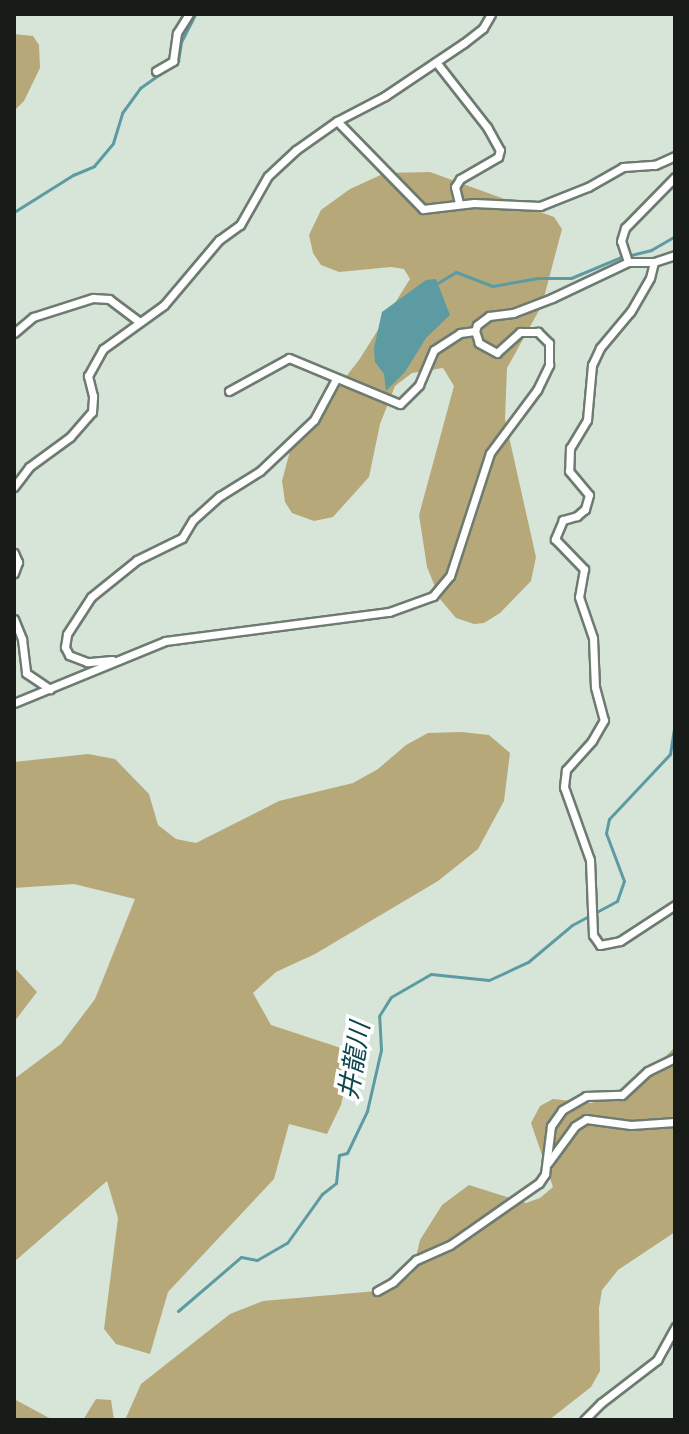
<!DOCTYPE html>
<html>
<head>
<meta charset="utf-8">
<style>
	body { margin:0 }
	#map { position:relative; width:689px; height:1434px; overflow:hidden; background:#d7e5d9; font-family:Raleway,"Noto Sans JP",sans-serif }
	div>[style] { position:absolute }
	.forest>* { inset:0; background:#b7a879 }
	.water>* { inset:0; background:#5d9ba3 }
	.stream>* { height:3px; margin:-1.5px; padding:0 1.5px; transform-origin:1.5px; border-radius:1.5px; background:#5d9ba3 }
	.roads { filter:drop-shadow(2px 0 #6e7b70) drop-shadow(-2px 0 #6e7b70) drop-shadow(0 2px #6e7b70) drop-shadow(0 -2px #6e7b70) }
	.minor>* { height:7px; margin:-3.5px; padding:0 3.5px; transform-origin:3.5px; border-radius:3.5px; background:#fff }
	span { translate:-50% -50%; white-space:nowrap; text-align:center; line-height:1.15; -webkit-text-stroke:7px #fff; paint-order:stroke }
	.water-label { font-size:26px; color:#0c474d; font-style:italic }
	.frame { position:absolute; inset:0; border:16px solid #171c18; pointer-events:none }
</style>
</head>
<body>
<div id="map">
	<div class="forest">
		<i style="clip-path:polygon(14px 34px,33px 36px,39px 45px,40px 68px,24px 101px,14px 111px)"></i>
		<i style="clip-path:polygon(430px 172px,554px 217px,562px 229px,542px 305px,507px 368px,505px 419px,536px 557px,531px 581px,500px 613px,484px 623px,474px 624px,456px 618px,440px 599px,427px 567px,419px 515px,454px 386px,443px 368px,412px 373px,395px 386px,380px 424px,369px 477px,333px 517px,314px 521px,292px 513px,285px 502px,282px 481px,291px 447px,359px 360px,410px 279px,404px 269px,391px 267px,339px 272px,321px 265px,313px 253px,309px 235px,321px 210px,350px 189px,385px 173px)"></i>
		<i style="clip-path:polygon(462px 732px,489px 735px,510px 753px,504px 801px,478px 849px,438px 881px,315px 954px,276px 972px,253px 993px,271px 1025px,353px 1052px,341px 1105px,327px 1134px,289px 1124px,274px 1179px,168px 1292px,150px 1354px,116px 1344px,104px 1329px,118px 1218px,107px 1181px,14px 1262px,14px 1079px,61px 1044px,95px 999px,135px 899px,74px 884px,14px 888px,14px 762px,88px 754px,115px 759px,149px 794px,158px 825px,176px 839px,196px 843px,279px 801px,353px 783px,378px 769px,406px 745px,428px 733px)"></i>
		<i style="clip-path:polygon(14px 967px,37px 992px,14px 1022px)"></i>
		<i style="clip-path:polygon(675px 1047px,675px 1232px,618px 1270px,602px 1290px,599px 1308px,600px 1371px,591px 1387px,549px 1420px,125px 1420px,141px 1384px,230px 1314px,263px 1301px,388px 1290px,399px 1284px,412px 1274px,420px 1240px,442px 1205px,469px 1185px,526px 1203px,540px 1198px,553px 1187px,531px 1123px,540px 1106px,553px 1099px,591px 1103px,610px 1098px,639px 1083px)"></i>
		<i style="clip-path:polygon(14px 1399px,53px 1420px,14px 1420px)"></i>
		<i style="clip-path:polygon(96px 1399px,111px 1400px,114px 1420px,83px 1420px)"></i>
	</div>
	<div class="water">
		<i style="clip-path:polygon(436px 279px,450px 315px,426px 338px,405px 372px,386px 391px,384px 374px,375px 362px,374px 348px,382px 312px,426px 280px)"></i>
	</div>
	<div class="stream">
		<i style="left:14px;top:212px;width:70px;rotate:-32.1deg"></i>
		<i style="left:73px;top:175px;width:23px;rotate:-23deg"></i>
		<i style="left:94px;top:166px;width:30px;rotate:-50deg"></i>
		<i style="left:113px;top:143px;width:31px;rotate:-73deg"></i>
		<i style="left:122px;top:113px;width:31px;rotate:-54deg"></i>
		<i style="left:140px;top:88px;width:47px;rotate:-35.4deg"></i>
		<i style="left:178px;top:61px;width:19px;rotate:-81deg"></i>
		<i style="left:181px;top:42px;width:31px;rotate:-63deg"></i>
		<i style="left:631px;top:255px;width:21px;rotate:-14deg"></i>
		<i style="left:651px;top:250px;width:28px;rotate:-30deg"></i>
		<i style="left:436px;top:284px;width:23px;rotate:-31deg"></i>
		<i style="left:456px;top:272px;width:39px;rotate:21deg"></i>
		<i style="left:492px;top:286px;width:47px;rotate:-9.9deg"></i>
		<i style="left:538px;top:278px;width:33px"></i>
		<i style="left:571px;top:278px;width:54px;rotate:-22.8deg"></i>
		<i style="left:178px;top:1311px;width:83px;rotate:-40.6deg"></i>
		<i style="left:241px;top:1257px;width:16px;rotate:11deg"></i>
		<i style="left:257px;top:1260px;width:34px;rotate:-30deg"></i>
		<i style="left:287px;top:1243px;width:60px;rotate:-54.5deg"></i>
		<i style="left:322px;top:1194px;width:18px;rotate:-38deg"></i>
		<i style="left:336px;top:1183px;width:28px;rotate:-84deg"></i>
		<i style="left:339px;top:1155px;width:8px;rotate:-14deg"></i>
		<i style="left:347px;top:1153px;width:47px;rotate:-64.5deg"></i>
		<i style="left:367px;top:1111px;width:63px;rotate:-77.1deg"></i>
		<i style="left:381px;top:1050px;width:34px;rotate:-93deg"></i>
		<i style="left:379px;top:1016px;width:22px;rotate:-58deg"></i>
		<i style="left:391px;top:997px;width:46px;rotate:-29.9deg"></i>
		<i style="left:431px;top:974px;width:58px;rotate:5.9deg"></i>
		<i style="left:489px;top:980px;width:43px;rotate:-24.8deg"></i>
		<i style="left:528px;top:962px;width:57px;rotate:-40.1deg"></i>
		<i style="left:572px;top:925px;width:51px;rotate:-28.1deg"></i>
		<i style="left:617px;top:901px;width:21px;rotate:-71deg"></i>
		<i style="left:624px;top:881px;width:51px;rotate:-110.6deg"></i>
		<i style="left:606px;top:833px;width:14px;rotate:-78deg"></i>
		<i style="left:609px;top:819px;width:89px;rotate:-46.8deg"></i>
		<i style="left:670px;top:754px;width:31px;rotate:-81deg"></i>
	</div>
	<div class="roads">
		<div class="minor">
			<i style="left:436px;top:62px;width:83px;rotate:51.9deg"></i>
			<i style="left:487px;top:127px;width:26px;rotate:61deg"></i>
			<i style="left:500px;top:150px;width:7px;rotate:106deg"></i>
			<i style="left:498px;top:157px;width:44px;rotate:149.9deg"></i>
			<i style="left:460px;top:179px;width:9px;rotate:122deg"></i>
			<i style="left:455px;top:187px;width:16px;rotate:76deg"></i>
			<i style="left:156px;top:71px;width:20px;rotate:-30deg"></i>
			<i style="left:173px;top:61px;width:28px;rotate:-82deg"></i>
			<i style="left:177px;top:33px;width:22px;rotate:-58deg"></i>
			<i style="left:337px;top:121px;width:123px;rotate:45.7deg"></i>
			<i style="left:423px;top:209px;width:51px;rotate:-6.7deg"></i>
			<i style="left:474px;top:203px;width:66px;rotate:2.6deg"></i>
			<i style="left:540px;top:206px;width:52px;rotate:-21.6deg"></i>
			<i style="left:588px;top:187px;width:40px;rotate:-29.7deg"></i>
			<i style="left:623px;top:167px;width:32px;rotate:-4deg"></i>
			<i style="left:655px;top:165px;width:22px;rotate:-24deg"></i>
			<i style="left:628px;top:262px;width:22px;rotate:-108deg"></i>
			<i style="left:621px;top:241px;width:14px;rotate:-73deg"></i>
			<i style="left:625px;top:228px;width:71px;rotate:-45.6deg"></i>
			<i style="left:654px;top:262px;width:16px;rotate:104deg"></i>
			<i style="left:650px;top:278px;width:39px;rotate:120deg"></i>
			<i style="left:630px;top:312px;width:47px;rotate:129.8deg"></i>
			<i style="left:600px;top:348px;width:19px;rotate:115deg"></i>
			<i style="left:592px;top:365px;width:55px;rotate:95.2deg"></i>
			<i style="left:587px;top:420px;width:33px;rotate:121deg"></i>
			<i style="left:570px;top:448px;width:23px;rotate:92deg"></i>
			<i style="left:569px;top:471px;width:31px;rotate:50deg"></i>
			<i style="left:589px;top:495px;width:15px;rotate:106deg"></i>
			<i style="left:585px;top:509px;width:11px;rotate:139deg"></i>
			<i style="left:577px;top:516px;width:15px;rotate:164deg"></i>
			<i style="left:563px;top:520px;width:21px;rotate:113deg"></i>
			<i style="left:555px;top:539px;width:42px;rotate:46deg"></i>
			<i style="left:584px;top:569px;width:28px;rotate:100deg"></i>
			<i style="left:579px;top:597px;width:43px;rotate:71.1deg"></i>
			<i style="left:593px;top:638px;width:49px;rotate:87.7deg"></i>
			<i style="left:595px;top:687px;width:34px;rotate:75deg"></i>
			<i style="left:604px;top:720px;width:24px;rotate:120deg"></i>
			<i style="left:592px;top:741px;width:39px;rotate:132deg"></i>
			<i style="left:566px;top:770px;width:17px;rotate:97deg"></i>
			<i style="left:564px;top:787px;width:77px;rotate:70.4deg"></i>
			<i style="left:590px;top:860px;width:75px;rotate:87.7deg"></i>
			<i style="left:593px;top:935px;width:12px;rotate:55deg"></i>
			<i style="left:600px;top:945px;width:20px;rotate:-11deg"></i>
			<i style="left:620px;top:941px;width:66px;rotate:-33.2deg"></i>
			<i style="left:14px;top:333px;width:25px;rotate:-40deg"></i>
			<i style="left:33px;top:317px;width:63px;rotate:-17.6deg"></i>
			<i style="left:93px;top:298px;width:16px;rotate:4deg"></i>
			<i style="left:109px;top:299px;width:36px;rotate:37deg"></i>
			<i style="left:229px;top:391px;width:68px;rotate:-28.8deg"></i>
			<i style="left:289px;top:358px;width:120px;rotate:22.5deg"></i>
			<i style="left:400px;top:404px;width:27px;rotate:-45deg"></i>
			<i style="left:419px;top:385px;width:38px;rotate:-67deg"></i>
			<i style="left:434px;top:350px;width:31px;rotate:-33deg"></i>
			<i style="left:460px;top:333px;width:15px;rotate:-8deg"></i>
			<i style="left:14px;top:487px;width:25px;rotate:-53deg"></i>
			<i style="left:29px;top:467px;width:51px;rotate:-36.2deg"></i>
			<i style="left:70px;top:437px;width:33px;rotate:-49deg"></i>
			<i style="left:92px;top:412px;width:16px;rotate:-86deg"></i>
			<i style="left:93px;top:396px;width:21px;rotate:-104deg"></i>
			<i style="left:88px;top:376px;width:31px;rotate:-61deg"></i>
			<i style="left:103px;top:349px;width:75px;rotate:-35.8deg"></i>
			<i style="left:164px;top:305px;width:85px;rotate:-49.8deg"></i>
			<i style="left:219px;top:240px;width:26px;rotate:-36deg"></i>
			<i style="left:240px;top:225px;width:56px;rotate:-60.3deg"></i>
			<i style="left:268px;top:176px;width:38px;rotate:-43deg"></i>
			<i style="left:296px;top:150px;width:50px;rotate:-35.3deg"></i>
			<i style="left:337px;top:121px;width:54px;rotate:-27.5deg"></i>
			<i style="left:385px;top:96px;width:95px;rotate:-33.9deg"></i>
			<i style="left:464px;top:43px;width:24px;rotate:-38deg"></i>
			<i style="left:483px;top:28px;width:16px;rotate:-60deg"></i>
			<i style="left:14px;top:553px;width:10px;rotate:66deg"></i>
			<i style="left:18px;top:562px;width:12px;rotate:110deg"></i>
			<i style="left:14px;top:619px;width:22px;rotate:68deg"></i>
			<i style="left:22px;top:639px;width:34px;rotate:83deg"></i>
			<i style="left:26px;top:673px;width:29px;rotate:34deg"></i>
			<i style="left:112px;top:660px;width:25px;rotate:175deg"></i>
			<i style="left:87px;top:662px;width:19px;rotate:-159deg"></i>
			<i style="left:69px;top:655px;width:9px;rotate:-117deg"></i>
			<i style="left:65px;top:647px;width:13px;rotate:-81deg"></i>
			<i style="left:67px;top:634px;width:44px;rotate:-57deg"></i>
			<i style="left:91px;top:597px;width:59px;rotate:-38.8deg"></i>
			<i style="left:137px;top:560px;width:50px;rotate:-26.1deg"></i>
			<i style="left:182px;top:538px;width:21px;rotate:-59deg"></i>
			<i style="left:193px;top:520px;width:36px;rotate:-42deg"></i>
			<i style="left:220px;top:496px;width:47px;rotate:-32deg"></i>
			<i style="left:260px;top:471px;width:74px;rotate:-43.4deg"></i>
			<i style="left:314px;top:420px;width:47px;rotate:-61.8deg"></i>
			<i style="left:14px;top:703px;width:163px;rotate:-22.3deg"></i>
			<i style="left:165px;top:641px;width:226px;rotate:-7.4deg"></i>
			<i style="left:389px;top:612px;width:47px;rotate:-20deg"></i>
			<i style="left:433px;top:596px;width:26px;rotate:-50deg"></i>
			<i style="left:450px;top:576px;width:129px;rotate:-72deg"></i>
			<i style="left:490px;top:453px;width:79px;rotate:-53.3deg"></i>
			<i style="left:537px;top:390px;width:28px;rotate:-64deg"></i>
			<i style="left:549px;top:365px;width:22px;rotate:-90deg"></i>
			<i style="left:549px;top:343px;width:16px;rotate:-135deg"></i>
			<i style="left:538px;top:332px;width:18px;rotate:180deg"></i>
			<i style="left:520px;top:332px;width:31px;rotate:138deg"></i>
			<i style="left:497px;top:353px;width:21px;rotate:-151deg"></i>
			<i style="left:479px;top:343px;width:13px;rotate:-108deg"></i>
			<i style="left:475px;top:331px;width:6px;rotate:-72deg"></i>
			<i style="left:477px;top:325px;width:15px;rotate:-37deg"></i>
			<i style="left:489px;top:316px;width:24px;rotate:-7deg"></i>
			<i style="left:513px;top:313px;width:42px;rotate:-21deg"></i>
			<i style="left:552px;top:298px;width:84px;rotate:-25.3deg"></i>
			<i style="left:628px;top:262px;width:26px"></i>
			<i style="left:654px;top:262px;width:22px;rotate:-18deg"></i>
			<i style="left:548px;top:1163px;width:46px;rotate:-53.9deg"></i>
			<i style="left:575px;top:1126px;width:13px;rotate:-32deg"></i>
			<i style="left:586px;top:1119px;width:45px;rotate:7.6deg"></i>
			<i style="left:631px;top:1125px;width:44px;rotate:-3.9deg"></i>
			<i style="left:377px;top:1291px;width:18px;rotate:-29deg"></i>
			<i style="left:393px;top:1282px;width:32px;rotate:-44deg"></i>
			<i style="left:416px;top:1260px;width:37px;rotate:-24deg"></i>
			<i style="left:450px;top:1245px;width:108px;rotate:-34.9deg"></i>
			<i style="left:539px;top:1183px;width:11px;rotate:-56deg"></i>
			<i style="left:545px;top:1174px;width:48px;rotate:-82.9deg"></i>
			<i style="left:551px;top:1126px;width:19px;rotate:-55deg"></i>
			<i style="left:562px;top:1110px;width:28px;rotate:-30deg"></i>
			<i style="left:586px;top:1096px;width:36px;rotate:-2deg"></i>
			<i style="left:622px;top:1095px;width:35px;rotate:-43deg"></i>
			<i style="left:648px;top:1071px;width:30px;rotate:-26deg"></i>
			<i style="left:584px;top:1420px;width:24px;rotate:-45deg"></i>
			<i style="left:601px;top:1403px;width:71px;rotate:-37.5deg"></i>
			<i style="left:657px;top:1360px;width:38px;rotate:-61deg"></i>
		</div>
	</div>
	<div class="water-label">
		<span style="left:355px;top:1061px;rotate:-81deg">井龍川</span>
	</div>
	<div class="frame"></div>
</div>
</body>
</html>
